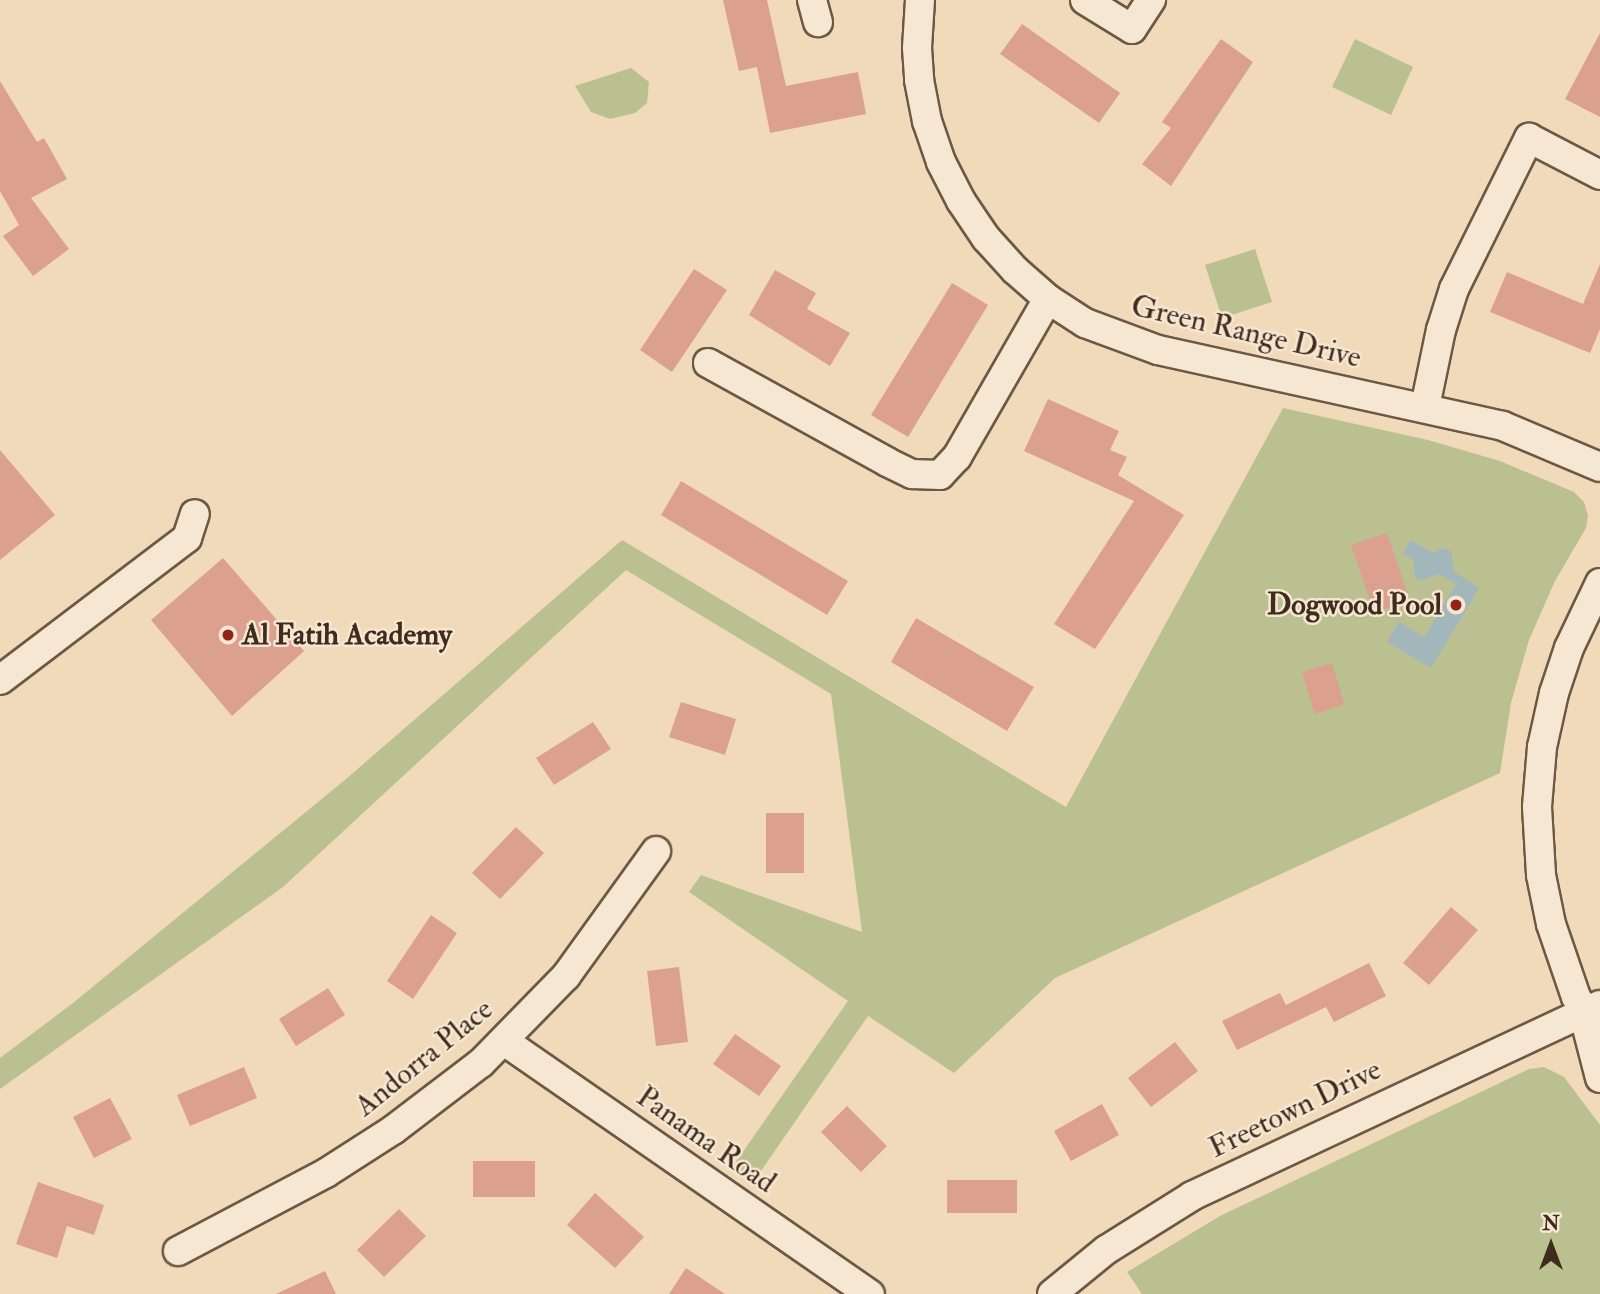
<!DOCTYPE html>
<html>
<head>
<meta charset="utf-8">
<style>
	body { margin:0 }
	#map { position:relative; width:1600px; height:1294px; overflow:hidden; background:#f1daba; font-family:"IM FELL Double Pica",serif }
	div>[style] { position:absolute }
	.green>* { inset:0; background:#bac090 }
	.water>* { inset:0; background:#a1b7bc }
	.building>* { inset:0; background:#dca08f }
	.roads { filter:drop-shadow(2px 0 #6c5845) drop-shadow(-2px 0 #6c5845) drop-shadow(0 2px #6c5845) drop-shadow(0 -2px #6c5845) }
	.minor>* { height:28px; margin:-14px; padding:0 14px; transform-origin:14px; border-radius:14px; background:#f6e7d2 }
	.dots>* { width:19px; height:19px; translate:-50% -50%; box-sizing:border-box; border:4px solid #f6e7d2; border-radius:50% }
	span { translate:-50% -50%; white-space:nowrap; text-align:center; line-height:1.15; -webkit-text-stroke:5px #f6e7d2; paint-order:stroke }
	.street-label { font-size:30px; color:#3f2c1e }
	.poi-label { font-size:30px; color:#3f2c1e; font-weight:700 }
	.right { translate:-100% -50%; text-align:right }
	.left { translate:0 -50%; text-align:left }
	.north { position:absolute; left:1516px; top:1210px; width:70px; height:70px; -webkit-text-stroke:5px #f6e7d2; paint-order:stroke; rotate:0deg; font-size:19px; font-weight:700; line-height:28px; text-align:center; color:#3f2c1e }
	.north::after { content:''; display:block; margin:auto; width:24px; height:32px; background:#3f2c1e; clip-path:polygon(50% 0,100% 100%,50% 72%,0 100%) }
</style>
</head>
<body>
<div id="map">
	<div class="green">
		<i style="clip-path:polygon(1355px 39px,1413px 67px,1391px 115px,1332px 87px)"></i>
		<i style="clip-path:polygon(631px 68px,649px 82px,647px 103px,635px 113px,610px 119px,591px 112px,575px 86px)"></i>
		<i style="clip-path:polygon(1255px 249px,1272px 302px,1222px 318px,1205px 265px)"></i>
		<i style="clip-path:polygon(1283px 408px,1428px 440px,1500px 461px,1574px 492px,1584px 502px,1588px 516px,1586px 528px,1555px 581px,1529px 640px,1511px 703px,1500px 773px,1055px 978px,954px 1073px,868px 1016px,754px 1181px,733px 1166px,848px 1001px,689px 892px,701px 875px,862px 932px,831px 694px,626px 570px,283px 887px,0 1089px,0 1058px,73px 1003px,346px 779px,622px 540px,1066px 807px)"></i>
		<i style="clip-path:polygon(1544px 1067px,1564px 1077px,1600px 1125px,1600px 1294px,1142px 1294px,1127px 1272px,1220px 1216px,1529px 1069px)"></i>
	</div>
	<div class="water">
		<i style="clip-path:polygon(1410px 540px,1433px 553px,1443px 548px,1451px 551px,1454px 572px,1479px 588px,1431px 668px,1387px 642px,1399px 622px,1424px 637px,1456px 584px,1439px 574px,1423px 580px,1415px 578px,1413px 559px,1403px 554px)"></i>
	</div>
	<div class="building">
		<i style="clip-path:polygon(723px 0,767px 0,786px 86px,858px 72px,866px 114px,770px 133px,757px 67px,739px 71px)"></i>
		<i style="clip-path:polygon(1022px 24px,1120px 93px,1099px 123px,1000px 54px)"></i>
		<i style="clip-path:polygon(1600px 33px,1600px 117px,1565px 99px)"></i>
		<i style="clip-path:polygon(1221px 39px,1253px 62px,1171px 186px,1142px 164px,1171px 128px,1162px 122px)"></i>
		<i style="clip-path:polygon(0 81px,37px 142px,44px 138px,67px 179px,31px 198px,69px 249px,33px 276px,3px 236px,19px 225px,0 191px)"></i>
		<i style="clip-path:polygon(1600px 264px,1600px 329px,1590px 353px,1490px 312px,1507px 272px,1583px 304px)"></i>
		<i style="clip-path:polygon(694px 269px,727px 290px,672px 372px,640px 350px)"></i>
		<i style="clip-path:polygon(775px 270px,816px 293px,807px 309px,850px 333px,830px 366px,749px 315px)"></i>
		<i style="clip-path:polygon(952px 283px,988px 305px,908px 437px,871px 415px)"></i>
		<i style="clip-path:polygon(1048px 399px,1119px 431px,1110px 450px,1127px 457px,1118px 475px,1184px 515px,1095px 649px,1054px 624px,1134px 501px,1024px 451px)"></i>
		<i style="clip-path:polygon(0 450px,55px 515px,0 560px)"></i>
		<i style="clip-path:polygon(681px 481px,848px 581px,827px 615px,661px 515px)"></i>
		<i style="clip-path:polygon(1387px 533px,1410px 600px,1374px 612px,1351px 545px)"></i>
		<i style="clip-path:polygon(223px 558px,304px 651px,232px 716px,151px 620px)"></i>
		<i style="clip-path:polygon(916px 618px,1034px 687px,1007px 731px,891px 662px)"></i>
		<i style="clip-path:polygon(1332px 663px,1344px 704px,1315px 714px,1302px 672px)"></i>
		<i style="clip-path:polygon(681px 702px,736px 719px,725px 755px,669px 737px)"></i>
		<i style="clip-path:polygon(593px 722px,611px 749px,554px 785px,536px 758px)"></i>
		<i style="clip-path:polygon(766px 813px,804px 813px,804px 873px,766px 873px)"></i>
		<i style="clip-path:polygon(516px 827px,544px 853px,500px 899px,472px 873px)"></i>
		<i style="clip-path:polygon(1451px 907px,1478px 930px,1429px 985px,1403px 963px)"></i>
		<i style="clip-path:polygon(431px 915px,457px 933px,413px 999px,387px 981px)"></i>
		<i style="clip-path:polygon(1369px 963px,1386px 996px,1334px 1022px,1326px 1007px,1237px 1050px,1222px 1021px,1280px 993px,1286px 1005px)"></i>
		<i style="clip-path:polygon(679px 967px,688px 1042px,656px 1046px,647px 971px)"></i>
		<i style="clip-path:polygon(328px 988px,345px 1015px,296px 1046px,279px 1019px)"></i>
		<i style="clip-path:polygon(735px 1034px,781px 1066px,759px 1096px,713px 1064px)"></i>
		<i style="clip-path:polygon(1175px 1042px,1198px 1071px,1151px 1107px,1128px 1078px)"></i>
		<i style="clip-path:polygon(244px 1067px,257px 1098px,190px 1126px,177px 1095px)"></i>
		<i style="clip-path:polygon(110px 1098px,132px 1139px,94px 1158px,73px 1117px)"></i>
		<i style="clip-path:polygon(1102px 1104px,1119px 1135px,1071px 1161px,1054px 1131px)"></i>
		<i style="clip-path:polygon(847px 1106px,887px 1146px,861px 1172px,821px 1132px)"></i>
		<i style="clip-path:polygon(473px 1161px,535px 1161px,535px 1197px,473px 1197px)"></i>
		<i style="clip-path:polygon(947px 1180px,1017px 1180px,1017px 1213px,947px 1213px)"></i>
		<i style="clip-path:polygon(38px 1182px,104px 1205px,94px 1235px,67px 1226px,57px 1258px,16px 1244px)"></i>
		<i style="clip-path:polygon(595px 1193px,644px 1237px,615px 1268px,567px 1225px)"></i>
		<i style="clip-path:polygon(399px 1209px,426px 1236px,384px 1277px,357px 1250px)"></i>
		<i style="clip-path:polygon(686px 1268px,725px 1294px,669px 1294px)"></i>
		<i style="clip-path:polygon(325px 1271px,336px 1294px,276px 1294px)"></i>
	</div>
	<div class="roads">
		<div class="minor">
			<i style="left:812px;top:0;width:23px;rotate:75deg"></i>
			<i style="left:920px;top:0;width:48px;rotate:93.6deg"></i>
			<i style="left:917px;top:48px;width:32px;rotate:86deg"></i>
			<i style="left:919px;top:80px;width:42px;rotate:79deg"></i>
			<i style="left:927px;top:121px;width:43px;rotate:71.1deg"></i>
			<i style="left:941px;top:162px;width:44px;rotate:62.9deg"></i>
			<i style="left:961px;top:201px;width:45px;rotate:56deg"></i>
			<i style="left:986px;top:238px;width:43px;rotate:47.8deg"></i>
			<i style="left:1015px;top:270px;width:44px;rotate:41.3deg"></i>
			<i style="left:1048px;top:299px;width:44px;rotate:33deg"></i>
			<i style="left:1085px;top:323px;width:78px;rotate:20.3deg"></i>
			<i style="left:1158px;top:350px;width:353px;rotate:12.4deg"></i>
			<i style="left:1503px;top:426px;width:105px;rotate:22.9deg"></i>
			<i style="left:1085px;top:0;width:55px;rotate:31.7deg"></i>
			<i style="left:1132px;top:29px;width:35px;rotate:-57deg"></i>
			<i style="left:708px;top:363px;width:205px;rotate:28.9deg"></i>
			<i style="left:887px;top:462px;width:28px;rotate:26deg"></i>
			<i style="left:912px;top:474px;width:28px;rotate:2deg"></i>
			<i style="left:940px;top:475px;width:25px;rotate:-47deg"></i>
			<i style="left:957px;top:457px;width:182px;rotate:-60.1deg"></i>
			<i style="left:1425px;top:407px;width:79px;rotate:-78.3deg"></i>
			<i style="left:1441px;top:330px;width:43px;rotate:-72.4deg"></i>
			<i style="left:1454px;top:289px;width:169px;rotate:-63.6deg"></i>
			<i style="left:1529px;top:138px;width:80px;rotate:27.5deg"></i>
			<i style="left:1600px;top:583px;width:72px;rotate:115.5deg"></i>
			<i style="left:1569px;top:648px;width:47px;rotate:108.4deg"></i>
			<i style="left:1554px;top:693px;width:55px;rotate:102.5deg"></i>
			<i style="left:1542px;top:747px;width:60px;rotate:94.8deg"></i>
			<i style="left:1537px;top:807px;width:68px;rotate:86.6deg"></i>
			<i style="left:1541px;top:875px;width:50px;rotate:78.5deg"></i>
			<i style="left:1551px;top:924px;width:77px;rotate:71.1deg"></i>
			<i style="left:1576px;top:997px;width:46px;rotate:58.4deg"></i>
			<i style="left:0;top:680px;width:235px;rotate:-37.2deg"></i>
			<i style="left:187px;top:538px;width:25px;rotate:-72deg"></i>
			<i style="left:1584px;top:1016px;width:64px;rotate:75.5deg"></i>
			<i style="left:504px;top:1041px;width:445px;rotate:34.7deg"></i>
			<i style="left:178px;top:1251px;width:167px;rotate:-27.8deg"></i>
			<i style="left:326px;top:1173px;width:80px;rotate:-32.7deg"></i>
			<i style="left:393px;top:1130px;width:111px;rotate:-37.3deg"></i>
			<i style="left:481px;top:1063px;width:122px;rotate:-45.7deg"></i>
			<i style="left:566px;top:976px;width:154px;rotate:-54.2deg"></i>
			<i style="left:1052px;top:1294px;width:70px;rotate:-39.2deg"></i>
			<i style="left:1106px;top:1250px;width:102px;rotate:-32.1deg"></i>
			<i style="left:1192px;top:1196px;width:450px;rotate:-25.1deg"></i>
		</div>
	</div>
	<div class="dots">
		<i style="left:1456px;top:605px;background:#8f2418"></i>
		<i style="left:228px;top:635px;background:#8f2418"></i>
	</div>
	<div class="street-label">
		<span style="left:1246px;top:332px;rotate:13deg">Green Range Drive</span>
		<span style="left:424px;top:1058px;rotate:-39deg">Andorra Place</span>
		<span style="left:1295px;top:1109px;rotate:-26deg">Freetown Drive</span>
		<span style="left:706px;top:1140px;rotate:35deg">Panama Road</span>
	</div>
	<div class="poi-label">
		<span class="right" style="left:1442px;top:605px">Dogwood Pool</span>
		<span class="left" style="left:242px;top:635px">Al Fatih Academy</span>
	</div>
	<div class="north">N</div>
</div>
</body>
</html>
